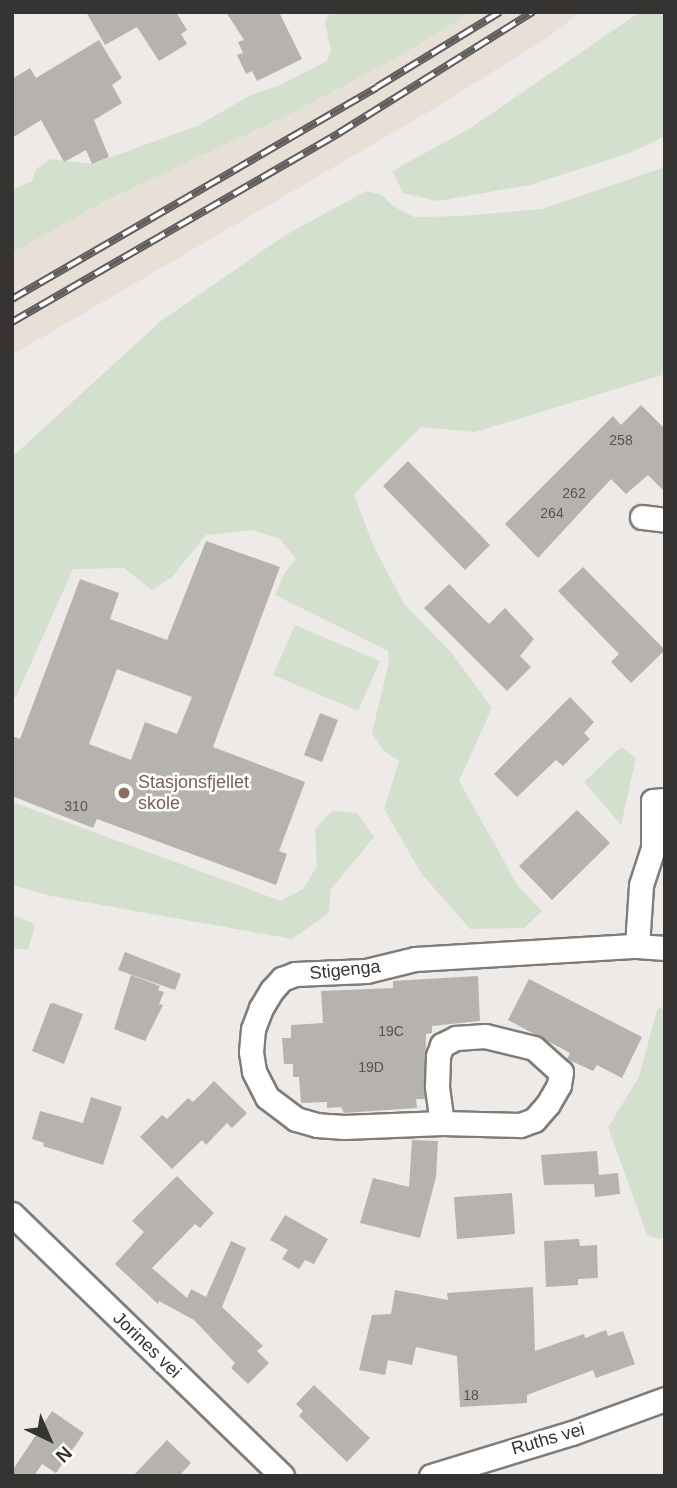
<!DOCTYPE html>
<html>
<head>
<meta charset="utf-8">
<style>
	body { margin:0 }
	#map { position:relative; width:677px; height:1488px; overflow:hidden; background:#edeae7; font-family:Helvetica,sans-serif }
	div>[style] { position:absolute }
	.built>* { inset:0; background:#e8e0d6 }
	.green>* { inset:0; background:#d3e0ce }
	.building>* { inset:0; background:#b6b3af }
	.roads { filter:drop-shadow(2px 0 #7f7c79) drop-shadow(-2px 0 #7f7c79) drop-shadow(0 2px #7f7c79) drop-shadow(0 -2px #7f7c79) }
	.minor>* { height:23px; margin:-11.5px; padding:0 11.5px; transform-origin:11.5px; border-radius:11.5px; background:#fff }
	.rail>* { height:8px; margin-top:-4px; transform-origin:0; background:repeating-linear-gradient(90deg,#fff 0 16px,#605e5c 0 32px); box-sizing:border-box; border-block:2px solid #605e5c }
	.dots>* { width:19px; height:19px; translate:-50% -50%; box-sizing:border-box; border:4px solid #fff; border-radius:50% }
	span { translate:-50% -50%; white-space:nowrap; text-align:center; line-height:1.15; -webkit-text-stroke:5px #fff; paint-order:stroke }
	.number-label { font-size:14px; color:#555451 }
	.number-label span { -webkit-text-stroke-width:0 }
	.education-label { font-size:18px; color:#785e54 }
	.left { translate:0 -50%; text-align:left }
	.street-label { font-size:18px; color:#353432 }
	.frame { position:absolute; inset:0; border:14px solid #353432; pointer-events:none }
	.north { position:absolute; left:14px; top:1404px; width:70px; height:70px; -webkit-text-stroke:5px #fff; paint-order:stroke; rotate:136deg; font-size:19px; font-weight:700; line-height:28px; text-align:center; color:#353432 }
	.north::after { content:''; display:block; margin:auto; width:24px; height:32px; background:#353432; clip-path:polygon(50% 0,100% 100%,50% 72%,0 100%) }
</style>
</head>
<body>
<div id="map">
	<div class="built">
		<i style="clip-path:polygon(472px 12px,581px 12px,547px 38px,430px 111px,12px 355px,12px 253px,109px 199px,286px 116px,395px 59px)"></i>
	</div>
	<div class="green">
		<i style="clip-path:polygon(330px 12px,472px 12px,395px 59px,286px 116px,109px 199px,12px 253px,12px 190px,32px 181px,36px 169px,51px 159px,92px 164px,197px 126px,251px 95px,280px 85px,327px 61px,331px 50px,325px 23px)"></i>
		<i style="clip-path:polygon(640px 12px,665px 12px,665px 136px,632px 152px,530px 185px,437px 201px,403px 193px,392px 171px,469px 129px)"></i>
		<i style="clip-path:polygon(665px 167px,665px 374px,475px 432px,421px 427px,354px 494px,373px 545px,404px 604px,451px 652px,492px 708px,459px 781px,518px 886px,542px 911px,524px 928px,470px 929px,421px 873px,384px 809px,399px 761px,384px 751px,372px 733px,389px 662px,388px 651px,275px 595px,285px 572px,296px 559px,280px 539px,252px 530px,206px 535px,172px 577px,152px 590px,124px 568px,73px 569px,16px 697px,12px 698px,12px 457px,161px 321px,284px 236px,366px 191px,382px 195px,393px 206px,414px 217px,463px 216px,542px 209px)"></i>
		<i style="clip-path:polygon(295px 625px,380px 661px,358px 711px,273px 675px)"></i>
		<i style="clip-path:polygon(621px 747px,636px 758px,621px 825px,584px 782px)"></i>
		<i style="clip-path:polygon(12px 802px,281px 901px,303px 889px,317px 866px,315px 829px,332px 811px,357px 813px,374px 837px,331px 889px,329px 913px,292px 939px,51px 896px,12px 885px)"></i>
		<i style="clip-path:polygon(12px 915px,33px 923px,35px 927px,28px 949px,12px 949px)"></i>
		<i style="clip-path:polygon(665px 1005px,665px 1236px,659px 1239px,647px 1235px,608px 1127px,639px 1077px,657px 1010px)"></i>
	</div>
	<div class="building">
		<i style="clip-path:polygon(86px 12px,176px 12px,187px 30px,181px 34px,187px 44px,159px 61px,137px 27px,105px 45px)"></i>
		<i style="clip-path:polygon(226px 12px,279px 12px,302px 59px,257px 81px,252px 71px,246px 74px,237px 55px,243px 53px,238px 42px,244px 40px)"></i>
		<i style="clip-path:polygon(99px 40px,122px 78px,112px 85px,122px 103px,94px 120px,109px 157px,92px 164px,86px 150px,64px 162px,41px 120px,12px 138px,12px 79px,30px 68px,36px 78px)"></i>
		<i style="clip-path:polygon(641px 405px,665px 429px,665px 492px,648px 475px,626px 494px,611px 479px,538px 558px,505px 524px,613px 416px,621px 425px)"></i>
		<i style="clip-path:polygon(408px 461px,490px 545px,465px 570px,383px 486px)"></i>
		<i style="clip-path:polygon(evenodd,206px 541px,280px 567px,213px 747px,305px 782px,279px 851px,287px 854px,276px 885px,97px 819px,93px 828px,12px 796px,12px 736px,20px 739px,80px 579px,119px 593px,110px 619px,167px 640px,206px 541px,117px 669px,192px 697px,177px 734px,145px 722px,131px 760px,89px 744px,117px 669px)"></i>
		<i style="clip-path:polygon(583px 567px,665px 650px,631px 683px,611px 662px,619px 654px,558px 591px)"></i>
		<i style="clip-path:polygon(449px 584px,489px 624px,505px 608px,534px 639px,520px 656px,531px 667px,507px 691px,424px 608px)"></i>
		<i style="clip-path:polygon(570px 697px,594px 722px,584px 733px,590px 739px,563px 766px,556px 760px,517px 797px,494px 774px)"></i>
		<i style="clip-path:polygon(320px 713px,338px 720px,322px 762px,304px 755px)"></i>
		<i style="clip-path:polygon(577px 810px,610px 843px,552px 900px,519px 866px)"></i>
		<i style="clip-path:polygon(125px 952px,181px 974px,175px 990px,118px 970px)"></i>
		<i style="clip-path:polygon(131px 975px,160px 986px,158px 990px,164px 992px,159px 1004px,163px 1005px,145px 1041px,114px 1029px)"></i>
		<i style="clip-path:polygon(478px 976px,480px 1021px,432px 1026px,432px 1033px,426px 1034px,425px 1099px,416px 1099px,417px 1108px,344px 1113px,341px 1107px,327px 1108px,327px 1102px,301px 1103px,299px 1077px,293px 1077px,293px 1064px,284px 1064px,282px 1038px,291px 1038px,291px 1025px,323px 1023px,321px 991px,393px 988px,393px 981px)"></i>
		<i style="clip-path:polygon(529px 979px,642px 1037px,622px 1078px,597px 1065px,593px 1071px,567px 1059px,570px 1053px,508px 1020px)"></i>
		<i style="clip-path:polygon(53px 1003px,83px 1014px,64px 1064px,32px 1051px,50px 1004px)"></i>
		<i style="clip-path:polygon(214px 1081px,247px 1113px,232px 1128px,227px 1123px,206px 1145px,202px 1140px,172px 1169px,140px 1137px,162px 1115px,167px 1119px,188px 1098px,193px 1102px)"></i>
		<i style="clip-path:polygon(91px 1097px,122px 1107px,103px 1165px,43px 1146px,44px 1143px,32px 1139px,40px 1111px,83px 1123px)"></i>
		<i style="clip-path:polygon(412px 1140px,438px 1141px,436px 1177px,420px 1238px,360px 1223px,373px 1178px,409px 1187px)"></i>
		<i style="clip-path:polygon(597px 1151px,599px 1175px,618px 1173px,620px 1194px,595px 1197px,594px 1184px,544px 1185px,541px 1155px)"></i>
		<i style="clip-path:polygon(177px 1176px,214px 1213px,200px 1228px,195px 1224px,152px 1268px,187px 1298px,191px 1289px,206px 1297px,231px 1241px,246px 1248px,222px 1307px,263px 1346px,257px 1351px,269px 1363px,248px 1384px,231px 1368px,235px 1363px,194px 1320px,159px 1301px,158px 1304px,115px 1264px,144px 1232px,132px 1221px)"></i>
		<i style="clip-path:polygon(512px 1193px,515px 1234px,457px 1239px,454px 1197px)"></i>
		<i style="clip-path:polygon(285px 1215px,328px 1239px,314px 1264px,305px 1260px,299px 1269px,282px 1259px,288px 1250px,270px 1240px)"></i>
		<i style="clip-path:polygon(579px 1239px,580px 1246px,597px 1245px,598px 1278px,578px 1279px,578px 1285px,546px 1287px,544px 1241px)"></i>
		<i style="clip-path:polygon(533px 1287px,535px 1351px,584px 1334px,585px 1338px,606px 1330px,608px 1336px,623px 1331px,635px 1364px,596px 1378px,593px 1370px,527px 1395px,527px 1403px,460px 1407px,457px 1356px,416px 1347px,412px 1365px,388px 1360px,385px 1375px,359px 1370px,372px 1315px,391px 1314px,395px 1290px,448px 1300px,447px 1293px)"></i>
		<i style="clip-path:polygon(314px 1385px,370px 1438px,347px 1462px,299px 1416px,303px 1411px,296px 1404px)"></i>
		<i style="clip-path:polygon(52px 1411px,84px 1433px,56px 1473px,42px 1464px,34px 1476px,12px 1476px,12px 1471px)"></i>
		<i style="clip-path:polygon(167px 1440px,191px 1463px,179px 1476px,133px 1476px)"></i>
	</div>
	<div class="roads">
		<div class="minor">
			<i style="left:642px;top:517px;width:23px;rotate:7deg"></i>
			<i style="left:637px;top:946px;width:61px;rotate:-86.2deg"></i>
			<i style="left:641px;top:885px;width:39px;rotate:-72deg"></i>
			<i style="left:653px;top:848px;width:47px;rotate:-90deg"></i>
			<i style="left:653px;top:801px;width:12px;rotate:-5deg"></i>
			<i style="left:442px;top:1123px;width:37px;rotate:-98deg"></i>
			<i style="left:437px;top:1086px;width:30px;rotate:-88deg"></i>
			<i style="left:438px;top:1056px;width:12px;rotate:-70deg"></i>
			<i style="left:442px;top:1045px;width:16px;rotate:-27deg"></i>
			<i style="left:456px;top:1038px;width:29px;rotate:-4deg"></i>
			<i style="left:485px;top:1036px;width:50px;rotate:13.8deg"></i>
			<i style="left:534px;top:1048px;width:36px;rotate:42deg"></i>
			<i style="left:561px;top:1072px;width:13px;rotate:99deg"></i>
			<i style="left:559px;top:1085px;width:22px;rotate:120deg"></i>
			<i style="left:548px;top:1104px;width:21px;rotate:131deg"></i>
			<i style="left:534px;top:1120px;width:15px;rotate:160deg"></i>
			<i style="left:520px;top:1125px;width:78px;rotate:-178.5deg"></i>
			<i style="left:442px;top:1123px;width:98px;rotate:177.7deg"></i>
			<i style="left:344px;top:1127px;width:27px;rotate:-176deg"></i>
			<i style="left:317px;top:1125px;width:22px;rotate:-164deg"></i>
			<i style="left:296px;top:1119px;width:36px;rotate:-143deg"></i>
			<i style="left:267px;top:1097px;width:29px;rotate:-117deg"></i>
			<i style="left:254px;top:1071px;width:19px;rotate:-99deg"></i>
			<i style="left:251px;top:1052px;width:23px;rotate:-85deg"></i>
			<i style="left:253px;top:1029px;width:22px;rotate:-69deg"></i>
			<i style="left:261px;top:1008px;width:21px;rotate:-59deg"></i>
			<i style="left:272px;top:990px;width:15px;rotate:-48deg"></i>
			<i style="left:282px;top:979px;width:14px;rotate:-21deg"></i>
			<i style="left:295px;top:974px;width:71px;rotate:-2.4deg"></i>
			<i style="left:366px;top:971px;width:50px;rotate:-13.8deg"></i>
			<i style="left:415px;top:959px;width:222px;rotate:-3.4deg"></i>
			<i style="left:637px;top:946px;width:28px;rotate:4deg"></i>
			<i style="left:12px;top:1214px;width:376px;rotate:44.1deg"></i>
			<i style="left:431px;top:1476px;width:147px;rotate:-17deg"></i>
			<i style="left:572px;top:1433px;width:99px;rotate:-20.1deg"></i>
		</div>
	</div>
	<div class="rail">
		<i style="left:12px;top:299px;width:422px;rotate:-30.1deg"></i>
		<i style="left:377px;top:87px;width:144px;rotate:-31.4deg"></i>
		<i style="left:12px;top:322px;width:378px;rotate:-30deg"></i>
		<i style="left:339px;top:133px;width:229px;rotate:-32deg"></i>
	</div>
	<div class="dots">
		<i style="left:124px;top:793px;background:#8d6e63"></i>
	</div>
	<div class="number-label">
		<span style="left:621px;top:440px">258</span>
		<span style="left:574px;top:493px">262</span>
		<span style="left:552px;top:513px">264</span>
		<span style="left:76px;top:806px">310</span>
		<span style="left:391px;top:1031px">19C</span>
		<span style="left:371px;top:1067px">19D</span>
		<span style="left:471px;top:1395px">18</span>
	</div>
	<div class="education-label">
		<span class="left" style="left:138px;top:793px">Stasjonsfjellet<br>skole</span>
	</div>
	<div class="street-label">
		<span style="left:345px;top:970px;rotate:-6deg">Stigenga</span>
		<span style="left:147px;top:1345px;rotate:44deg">Jorines vei</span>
		<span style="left:548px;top:1439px;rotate:-16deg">Ruths vei</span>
	</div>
	<div class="frame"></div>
	<div class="north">N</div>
</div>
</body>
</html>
